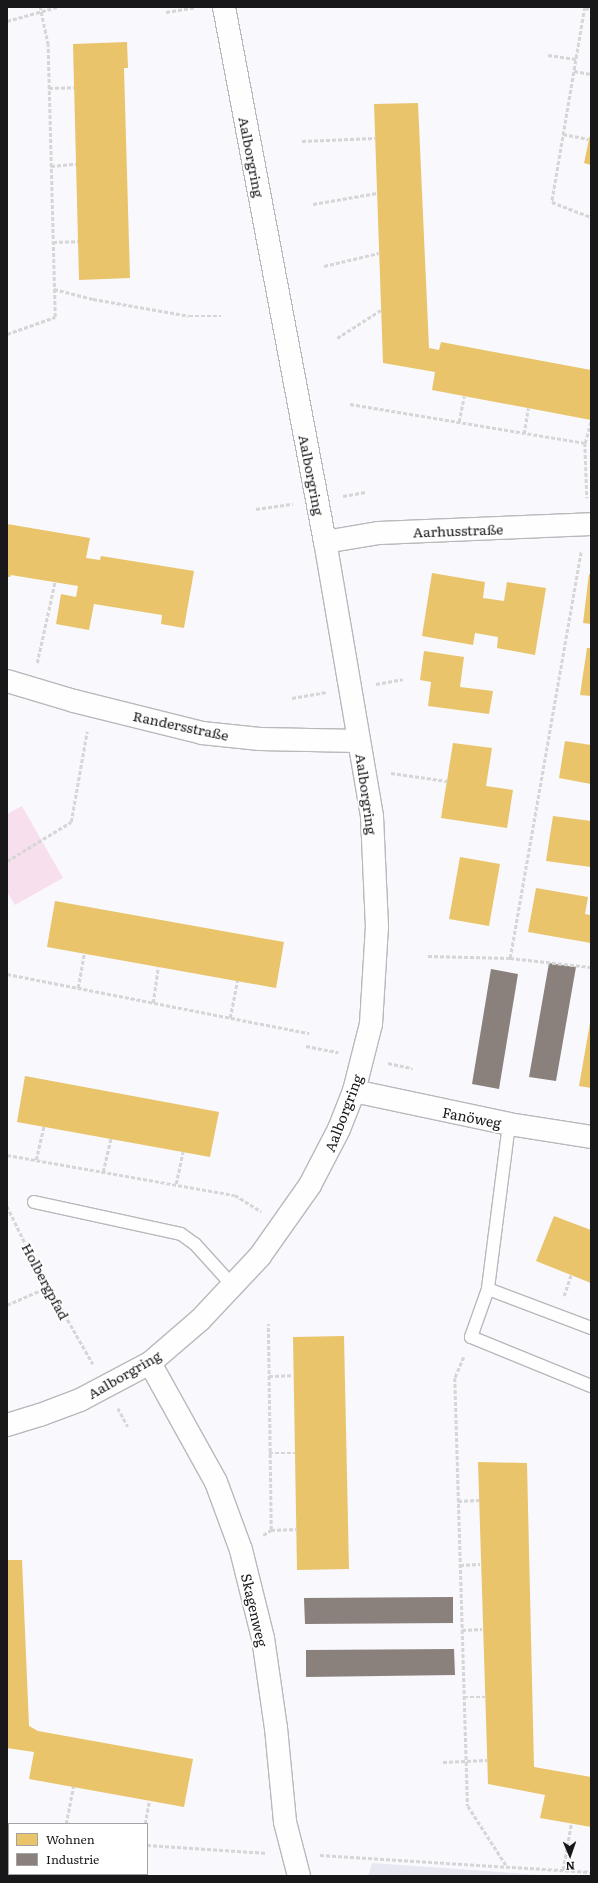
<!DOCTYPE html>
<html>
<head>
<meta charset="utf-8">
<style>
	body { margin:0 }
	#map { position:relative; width:598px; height:1883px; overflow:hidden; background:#f8f8fd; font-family:Literata,serif }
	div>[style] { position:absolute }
	.built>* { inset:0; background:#e8e8f3 }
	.green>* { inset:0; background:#f8dfee }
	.homes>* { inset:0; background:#e9c46a }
	.industry>* { inset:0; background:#8a817c }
	.path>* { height:2.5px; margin-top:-1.25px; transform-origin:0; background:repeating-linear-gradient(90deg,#d6d6d7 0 4px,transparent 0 6px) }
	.roads { filter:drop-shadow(1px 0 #b9b9bc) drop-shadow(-1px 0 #b9b9bc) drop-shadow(0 1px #b9b9bc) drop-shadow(0 -1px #b9b9bc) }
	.lane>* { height:12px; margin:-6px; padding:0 6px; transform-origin:6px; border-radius:6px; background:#fefeff }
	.street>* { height:22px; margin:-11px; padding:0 11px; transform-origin:11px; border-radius:11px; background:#fefeff }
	span { translate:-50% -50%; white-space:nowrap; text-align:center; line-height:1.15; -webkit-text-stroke:4px #fff; paint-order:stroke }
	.street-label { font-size:14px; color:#18181b }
	.frame { position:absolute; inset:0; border:8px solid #18181b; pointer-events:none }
	.legend { position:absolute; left:8px; top:1823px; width:140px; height:52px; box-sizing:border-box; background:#fff; border:1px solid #a3a3a4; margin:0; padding:5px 7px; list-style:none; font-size:12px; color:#18181b }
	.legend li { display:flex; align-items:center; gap:8px; height:20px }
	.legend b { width:20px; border:1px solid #a3a3a4 }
	.north { position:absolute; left:550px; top:1835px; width:40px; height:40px; -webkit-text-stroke:3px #fff; paint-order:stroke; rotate:178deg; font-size:11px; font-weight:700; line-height:16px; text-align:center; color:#18181b }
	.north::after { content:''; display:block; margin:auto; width:14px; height:18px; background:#18181b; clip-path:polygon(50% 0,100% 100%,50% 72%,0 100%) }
</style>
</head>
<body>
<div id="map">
	<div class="built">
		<i style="clip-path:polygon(7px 1846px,9px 1874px,56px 1874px,56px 1876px,7px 1876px)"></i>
		<i style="clip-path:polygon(372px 1863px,555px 1876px,368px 1876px)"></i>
	</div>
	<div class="green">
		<i style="clip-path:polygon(22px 806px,63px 878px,15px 905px,7px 892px,7px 814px)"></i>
	</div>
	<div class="homes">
		<i style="clip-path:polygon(127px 42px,128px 68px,124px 68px,130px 278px,79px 280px,73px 44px)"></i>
		<i style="clip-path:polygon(418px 103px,429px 348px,439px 350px,441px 342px,591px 370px,591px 420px,432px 390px,435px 372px,383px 363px,374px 104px)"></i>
		<i style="clip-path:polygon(591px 130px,591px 165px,584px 163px)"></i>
		<i style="clip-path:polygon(7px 524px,90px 538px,86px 558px,100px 560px,101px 556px,194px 571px,184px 628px,161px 624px,162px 615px,94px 604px,89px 630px,56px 624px,61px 594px,76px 597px,78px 586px,11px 575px,10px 577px,7px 577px)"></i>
		<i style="clip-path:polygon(432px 573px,485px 582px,483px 598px,504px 601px,507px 582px,546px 588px,535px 655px,497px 648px,498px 637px,475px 633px,473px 645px,422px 636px)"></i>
		<i style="clip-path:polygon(589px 574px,591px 574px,591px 624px,583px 623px)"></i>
		<i style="clip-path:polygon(587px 648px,591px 648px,591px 696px,580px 695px)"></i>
		<i style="clip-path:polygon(424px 651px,464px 657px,460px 687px,493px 691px,489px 714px,428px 706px,431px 682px,420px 680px)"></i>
		<i style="clip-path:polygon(565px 741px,591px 745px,591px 784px,559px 778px)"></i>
		<i style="clip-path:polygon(453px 743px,492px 748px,486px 786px,513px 790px,507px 828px,441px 818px)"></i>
		<i style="clip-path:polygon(553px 816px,591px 821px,591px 867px,546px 861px)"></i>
		<i style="clip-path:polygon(460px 857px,500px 864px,489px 926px,449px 919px)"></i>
		<i style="clip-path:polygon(536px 888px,588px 897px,585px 914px,591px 915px,591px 943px,528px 932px)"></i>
		<i style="clip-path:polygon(55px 901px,284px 942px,276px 988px,47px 947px)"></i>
		<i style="clip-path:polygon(590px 1023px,591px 1023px,591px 1088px,579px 1086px)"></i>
		<i style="clip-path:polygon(25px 1076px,219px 1112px,210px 1157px,17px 1122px)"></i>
		<i style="clip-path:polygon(554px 1216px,591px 1230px,591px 1283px,536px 1261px)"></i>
		<i style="clip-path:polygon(344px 1336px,349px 1569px,297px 1570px,293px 1337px)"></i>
		<i style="clip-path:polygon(478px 1462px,527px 1463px,534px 1767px,591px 1777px,591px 1827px,540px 1818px,545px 1795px,488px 1784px)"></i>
		<i style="clip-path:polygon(7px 1560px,22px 1560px,29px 1726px,38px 1731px,193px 1759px,184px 1807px,29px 1779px,34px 1752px,7px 1748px)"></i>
	</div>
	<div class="industry">
		<i style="clip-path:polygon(549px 963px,576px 967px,556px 1081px,529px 1077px)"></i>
		<i style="clip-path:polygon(491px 969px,518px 974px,499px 1089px,472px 1084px)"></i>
		<i style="clip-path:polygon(453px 1597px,453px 1623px,305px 1624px,304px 1598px)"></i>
		<i style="clip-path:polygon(454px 1649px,455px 1675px,306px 1677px,306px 1650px)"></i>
	</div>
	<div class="path">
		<i style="left:585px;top:7px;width:198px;rotate:99.6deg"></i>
		<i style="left:552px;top:202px;width:42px;rotate:21deg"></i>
		<i style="left:585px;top:8px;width:6px;rotate:9deg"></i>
		<i style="left:166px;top:12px;width:30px;rotate:-9deg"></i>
		<i style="left:7px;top:21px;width:52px;rotate:-15.6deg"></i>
		<i style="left:548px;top:55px;width:28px;rotate:8deg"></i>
		<i style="left:574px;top:71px;width:17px;rotate:10deg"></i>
		<i style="left:49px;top:88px;width:25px;rotate:-2deg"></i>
		<i style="left:563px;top:134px;width:26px;rotate:11deg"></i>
		<i style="left:302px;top:141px;width:73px;rotate:-2.4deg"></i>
		<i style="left:51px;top:166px;width:25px;rotate:-5deg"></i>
		<i style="left:313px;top:204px;width:65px;rotate:-9.8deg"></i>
		<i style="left:53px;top:242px;width:25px;rotate:-2deg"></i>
		<i style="left:324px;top:266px;width:57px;rotate:-13.3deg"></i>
		<i style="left:54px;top:289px;width:40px;rotate:14.4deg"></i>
		<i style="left:93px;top:299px;width:97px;rotate:10deg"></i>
		<i style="left:189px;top:316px;width:32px"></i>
		<i style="left:7px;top:334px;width:51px;rotate:-19.5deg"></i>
		<i style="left:55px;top:317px;width:272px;rotate:-91.5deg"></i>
		<i style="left:48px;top:45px;width:39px;rotate:-102deg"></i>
		<i style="left:337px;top:338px;width:52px;rotate:-32.5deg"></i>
		<i style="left:350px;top:404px;width:238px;rotate:9.4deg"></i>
		<i style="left:585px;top:443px;width:55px;rotate:87.9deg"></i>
		<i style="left:459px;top:422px;width:26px;rotate:-79deg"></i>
		<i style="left:524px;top:434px;width:26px;rotate:-81deg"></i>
		<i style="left:585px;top:443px;width:24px;rotate:-75deg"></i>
		<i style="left:343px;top:496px;width:23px;rotate:-10deg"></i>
		<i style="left:256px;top:509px;width:37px;rotate:-8deg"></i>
		<i style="left:37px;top:663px;width:84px;rotate:-77.6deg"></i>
		<i style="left:376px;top:684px;width:27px;rotate:-10deg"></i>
		<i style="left:292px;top:698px;width:35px;rotate:-10deg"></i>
		<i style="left:391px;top:773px;width:57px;rotate:8.1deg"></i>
		<i style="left:7px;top:861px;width:75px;rotate:-31.4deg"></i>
		<i style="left:71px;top:822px;width:92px;rotate:-80deg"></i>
		<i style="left:428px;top:956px;width:82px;rotate:1.4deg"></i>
		<i style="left:510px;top:958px;width:81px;rotate:6.3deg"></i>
		<i style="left:510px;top:958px;width:414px;rotate:-80.1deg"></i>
		<i style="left:7px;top:974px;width:308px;rotate:11.1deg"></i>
		<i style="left:78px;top:988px;width:36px;rotate:-80deg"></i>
		<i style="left:153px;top:1003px;width:36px;rotate:-82deg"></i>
		<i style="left:230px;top:1018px;width:38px;rotate:-79deg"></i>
		<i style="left:306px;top:1046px;width:33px;rotate:11deg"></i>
		<i style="left:388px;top:1063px;width:25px;rotate:12deg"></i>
		<i style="left:7px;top:1155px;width:231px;rotate:10deg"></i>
		<i style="left:235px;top:1195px;width:31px;rotate:32deg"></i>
		<i style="left:36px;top:1160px;width:35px;rotate:-77deg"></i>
		<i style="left:103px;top:1172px;width:35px;rotate:-77deg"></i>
		<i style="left:176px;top:1184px;width:33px;rotate:-78deg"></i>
		<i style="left:7px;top:1206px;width:57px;rotate:63.9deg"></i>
		<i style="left:32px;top:1257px;width:123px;rotate:60.3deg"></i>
		<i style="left:564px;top:1296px;width:22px;rotate:-72deg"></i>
		<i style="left:7px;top:1305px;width:45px;rotate:-23.7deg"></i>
		<i style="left:464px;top:1357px;width:23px;rotate:113deg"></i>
		<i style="left:455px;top:1378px;width:428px;rotate:88.3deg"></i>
		<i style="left:468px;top:1806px;width:70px;rotate:57.2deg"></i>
		<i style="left:269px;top:1376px;width:24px;rotate:-2deg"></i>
		<i style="left:118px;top:1408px;width:21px;rotate:62deg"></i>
		<i style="left:269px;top:1453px;width:26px"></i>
		<i style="left:458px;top:1501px;width:21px;rotate:-3deg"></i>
		<i style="left:271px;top:1530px;width:26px;rotate:-2deg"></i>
		<i style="left:263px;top:1535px;width:9px;rotate:-32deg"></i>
		<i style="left:271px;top:1530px;width:206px;rotate:-90.8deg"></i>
		<i style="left:460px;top:1565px;width:20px;rotate:-3deg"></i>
		<i style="left:462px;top:1630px;width:20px;rotate:-3deg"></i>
		<i style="left:464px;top:1697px;width:21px"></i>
		<i style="left:443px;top:1762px;width:44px;rotate:-2.6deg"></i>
		<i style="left:66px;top:1824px;width:38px;rotate:-79deg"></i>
		<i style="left:145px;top:1824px;width:23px;rotate:-80deg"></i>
		<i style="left:7px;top:1834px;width:2px"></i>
		<i style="left:147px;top:1845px;width:120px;rotate:3.8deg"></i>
		<i style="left:320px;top:1855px;width:272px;rotate:3.6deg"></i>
		<i style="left:563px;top:1870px;width:47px;rotate:-80.1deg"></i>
	</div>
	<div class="roads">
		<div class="lane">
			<i style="left:509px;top:1124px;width:166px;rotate:97.3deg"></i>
			<i style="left:488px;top:1289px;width:51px;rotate:109.5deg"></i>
			<i style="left:471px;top:1337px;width:130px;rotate:22.2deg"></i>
			<i style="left:34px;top:1202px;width:150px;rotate:12.3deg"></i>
			<i style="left:181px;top:1234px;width:17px;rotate:36deg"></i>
			<i style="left:195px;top:1244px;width:55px;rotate:47.9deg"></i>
			<i style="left:488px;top:1289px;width:110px;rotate:20.7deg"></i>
		</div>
		<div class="street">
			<i style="left:325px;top:542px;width:55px;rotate:-9.5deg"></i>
			<i style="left:379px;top:533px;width:212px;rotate:-2.4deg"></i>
			<i style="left:7px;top:681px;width:70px;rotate:16.6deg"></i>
			<i style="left:74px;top:701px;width:132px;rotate:14deg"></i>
			<i style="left:202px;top:733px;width:58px;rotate:5.9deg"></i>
			<i style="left:260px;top:739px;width:99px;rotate:1.2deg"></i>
			<i style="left:354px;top:1091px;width:158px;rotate:12deg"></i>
			<i style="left:509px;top:1124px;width:83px;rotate:9deg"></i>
			<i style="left:150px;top:1363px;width:136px;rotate:61deg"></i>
			<i style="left:216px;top:1482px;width:72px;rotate:69.8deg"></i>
			<i style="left:241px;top:1550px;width:91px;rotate:76deg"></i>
			<i style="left:263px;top:1638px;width:91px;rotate:81.8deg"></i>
			<i style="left:276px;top:1728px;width:94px;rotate:84.5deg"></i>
			<i style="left:285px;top:1822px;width:56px;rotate:75.5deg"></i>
			<i style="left:7px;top:1425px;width:34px;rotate:-17deg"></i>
			<i style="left:40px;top:1415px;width:43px;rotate:-20.6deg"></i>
			<i style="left:80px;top:1400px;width:79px;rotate:-27.9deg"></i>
			<i style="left:150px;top:1363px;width:66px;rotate:-40.7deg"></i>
			<i style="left:200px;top:1320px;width:88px;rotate:-46.8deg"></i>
			<i style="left:260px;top:1256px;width:87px;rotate:-54.8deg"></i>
			<i style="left:310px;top:1185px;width:63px;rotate:-62.6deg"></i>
			<i style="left:339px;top:1129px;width:41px;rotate:-68.5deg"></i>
			<i style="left:354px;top:1091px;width:69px;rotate:-75.8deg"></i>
			<i style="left:371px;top:1024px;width:97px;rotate:-86.5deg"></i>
			<i style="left:377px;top:927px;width:111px;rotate:-92.6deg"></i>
			<i style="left:372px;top:816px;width:278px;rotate:-99.7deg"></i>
			<i style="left:325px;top:542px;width:544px;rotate:-100.69deg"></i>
		</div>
	</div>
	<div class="street-label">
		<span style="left:252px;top:157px;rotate:79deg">Aalborgring</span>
		<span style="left:312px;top:475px;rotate:79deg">Aalborgring</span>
		<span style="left:458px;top:530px;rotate:-2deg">Aarhusstraße</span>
		<span style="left:181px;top:725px;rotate:12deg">Randersstraße</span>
		<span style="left:367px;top:794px;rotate:82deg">Aalborgring</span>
		<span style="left:343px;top:1113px;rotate:-69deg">Aalborgring</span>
		<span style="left:472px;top:1117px;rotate:11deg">Fanöweg</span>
		<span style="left:46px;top:1281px;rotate:62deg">Holbergpfad</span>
		<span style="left:124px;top:1374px;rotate:-30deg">Aalborgring</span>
		<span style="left:255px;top:1610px;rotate:77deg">Skagenweg</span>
	</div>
	<div class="frame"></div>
	<ul class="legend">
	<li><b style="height:11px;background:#e9c46a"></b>Wohnen</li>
	<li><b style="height:11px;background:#8a817c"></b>Industrie</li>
	</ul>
	<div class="north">N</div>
</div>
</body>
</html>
